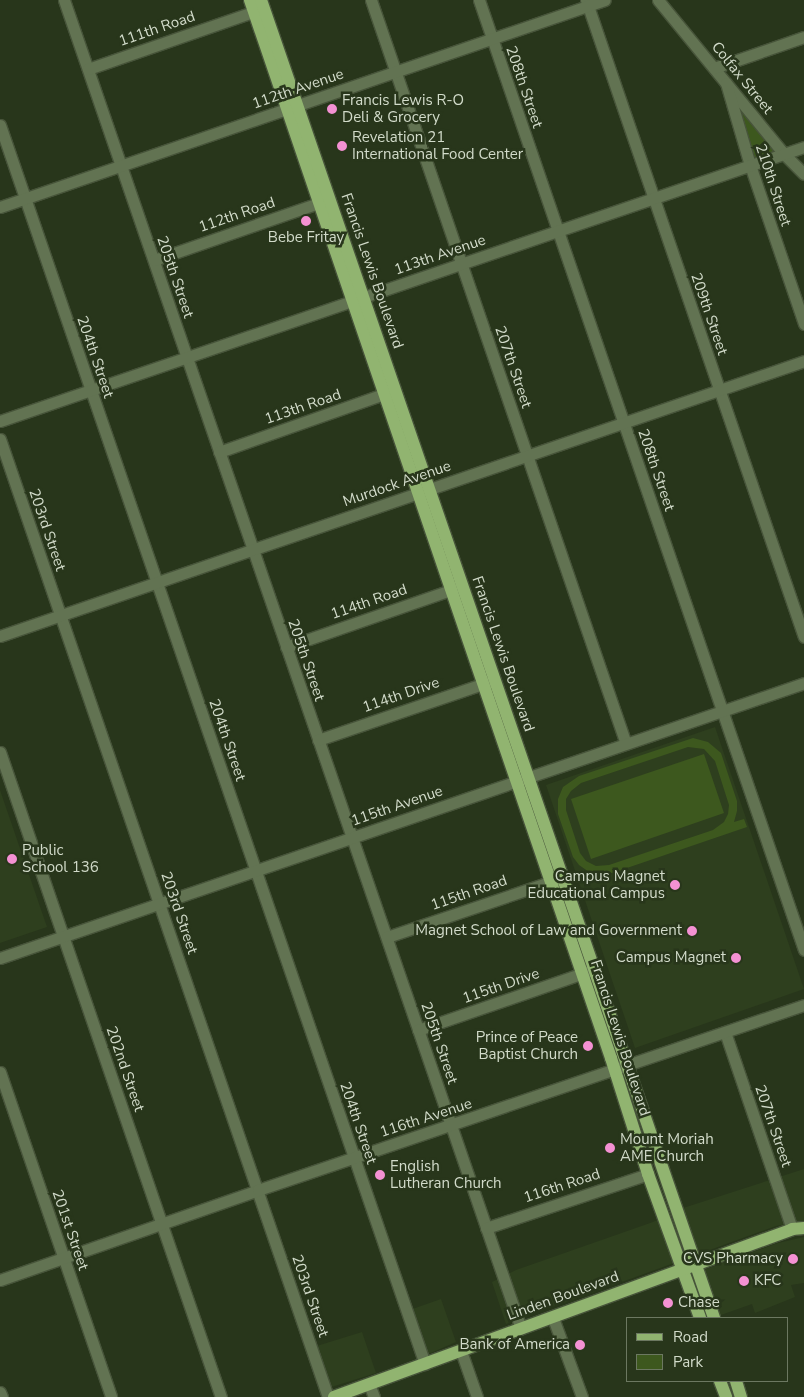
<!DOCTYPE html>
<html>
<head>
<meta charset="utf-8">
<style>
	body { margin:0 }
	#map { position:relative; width:804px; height:1397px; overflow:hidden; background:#28361b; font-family:"Nunito Sans",sans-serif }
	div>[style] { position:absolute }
	.built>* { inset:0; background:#2e3f1e }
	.green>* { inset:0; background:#3d581e }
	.roads { filter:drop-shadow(1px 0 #47543a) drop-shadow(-1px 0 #47543a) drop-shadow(0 1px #47543a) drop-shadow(0 -1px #47543a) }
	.minor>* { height:11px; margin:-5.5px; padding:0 5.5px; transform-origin:5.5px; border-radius:5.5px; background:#627352 }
	.major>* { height:12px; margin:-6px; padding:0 6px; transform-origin:6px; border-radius:6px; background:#91b470 }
	.dots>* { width:14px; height:14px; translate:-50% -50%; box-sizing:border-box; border:2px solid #28361b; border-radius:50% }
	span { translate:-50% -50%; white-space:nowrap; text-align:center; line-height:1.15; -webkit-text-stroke:5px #28361b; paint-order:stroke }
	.street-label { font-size:15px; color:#d2dbca }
	.poi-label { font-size:15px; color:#d2dbca }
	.left { translate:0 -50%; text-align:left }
	.right { translate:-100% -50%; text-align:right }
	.legend { position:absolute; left:626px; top:1317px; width:162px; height:65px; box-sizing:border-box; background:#28361b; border:1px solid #6c7861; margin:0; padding:6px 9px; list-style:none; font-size:15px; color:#d2dbca }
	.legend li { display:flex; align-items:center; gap:10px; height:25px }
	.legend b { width:25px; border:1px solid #6c7861 }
</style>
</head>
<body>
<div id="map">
	<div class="built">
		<i style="clip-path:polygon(715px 727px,804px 989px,635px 1048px,546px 785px)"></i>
		<i style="clip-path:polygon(0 790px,47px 927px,0 943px)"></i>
		<i style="clip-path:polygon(804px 1169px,804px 1221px,776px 1226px,506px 1324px,492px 1282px,516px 1270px,653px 1222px,680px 1209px)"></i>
		<i style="clip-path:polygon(804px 1237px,804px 1283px,791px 1285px,795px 1297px,755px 1313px,752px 1304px,718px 1316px,703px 1270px,778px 1243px)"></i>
		<i style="clip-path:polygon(441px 1299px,456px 1342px,417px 1359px,401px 1313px)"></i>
		<i style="clip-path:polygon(362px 1332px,376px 1373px,322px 1390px,307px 1349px)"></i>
	</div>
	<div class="green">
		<i style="clip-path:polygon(734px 99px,782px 153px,752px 163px)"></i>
		<i style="clip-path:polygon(evenodd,693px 738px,708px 742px,721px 753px,737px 801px,737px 811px,734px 822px,744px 819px,747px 827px,583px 883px,580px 875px,589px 872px,579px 865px,573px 857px,558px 814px,558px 799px,563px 787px,579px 776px,693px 738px,688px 747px,704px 749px,715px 761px,729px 805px,728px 814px,724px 822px,713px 830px,609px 865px,596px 866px,586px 861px,580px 853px,566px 810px,566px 799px,571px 791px,581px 783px,688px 747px)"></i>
		<i style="clip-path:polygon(704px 754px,724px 813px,591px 859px,571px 799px)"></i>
	</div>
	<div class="roads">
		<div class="minor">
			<i style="left:64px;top:0;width:1405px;rotate:71.02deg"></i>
			<i style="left:371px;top:0;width:786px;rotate:71.08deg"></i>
			<i style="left:479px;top:0;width:1004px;rotate:71.11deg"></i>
			<i style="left:586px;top:0;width:673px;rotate:71.11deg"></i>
			<i style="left:658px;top:0;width:199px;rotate:50.7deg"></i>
			<i style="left:784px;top:154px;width:28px;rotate:45deg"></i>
			<i style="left:714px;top:68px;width:95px;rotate:-19deg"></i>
			<i style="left:88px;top:69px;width:183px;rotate:-19.1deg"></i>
			<i style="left:726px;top:83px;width:85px;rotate:73.7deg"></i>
			<i style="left:750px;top:165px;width:168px;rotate:71.2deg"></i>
			<i style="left:0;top:125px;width:1310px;rotate:71.07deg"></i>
			<i style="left:0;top:207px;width:639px;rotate:-18.89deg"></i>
			<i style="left:154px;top:260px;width:183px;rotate:-19.1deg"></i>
			<i style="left:0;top:421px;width:849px;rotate:-18.82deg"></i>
			<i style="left:0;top:439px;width:1013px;rotate:71.1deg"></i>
			<i style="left:219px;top:452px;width:183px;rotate:-19.4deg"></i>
			<i style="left:0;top:636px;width:850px;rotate:-18.88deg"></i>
			<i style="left:286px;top:647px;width:183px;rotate:-19.1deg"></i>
			<i style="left:318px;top:740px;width:183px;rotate:-18.8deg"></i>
			<i style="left:0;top:752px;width:682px;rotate:71.09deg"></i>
			<i style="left:387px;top:937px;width:181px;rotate:-18.7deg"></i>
			<i style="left:0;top:958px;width:850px;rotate:-18.88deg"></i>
			<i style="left:418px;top:1030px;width:181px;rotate:-19deg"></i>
			<i style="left:725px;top:1032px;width:208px;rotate:71.2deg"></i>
			<i style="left:0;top:1072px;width:343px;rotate:71.1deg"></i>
			<i style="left:486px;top:1228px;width:171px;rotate:-18.4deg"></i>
			<i style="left:0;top:1280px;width:273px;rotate:-19.2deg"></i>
			<i style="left:258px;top:1190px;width:576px;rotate:-18.72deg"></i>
			<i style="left:553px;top:1318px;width:84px;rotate:69.8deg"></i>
			<i style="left:461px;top:1351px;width:49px;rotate:70.8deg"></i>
			<i style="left:369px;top:1384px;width:14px;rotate:69deg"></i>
			<i style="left:0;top:1392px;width:5px;rotate:68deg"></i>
		</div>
		<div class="major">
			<i style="left:250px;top:0;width:1118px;rotate:71.16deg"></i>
			<i style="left:611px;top:1058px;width:122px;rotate:72.3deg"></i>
			<i style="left:648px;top:1174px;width:153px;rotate:70.1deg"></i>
			<i style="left:261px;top:0;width:1394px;rotate:71.03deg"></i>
			<i style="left:720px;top:1381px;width:17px;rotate:69deg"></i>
			<i style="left:736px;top:1381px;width:17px;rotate:73deg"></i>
			<i style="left:334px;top:1397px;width:488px;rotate:-20.1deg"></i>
			<i style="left:792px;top:1229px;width:12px;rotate:-5deg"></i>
		</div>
	</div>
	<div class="dots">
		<i style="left:332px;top:109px;background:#f491d3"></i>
		<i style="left:342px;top:146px;background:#f491d3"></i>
		<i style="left:306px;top:221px;background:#f491d3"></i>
		<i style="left:12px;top:859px;background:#f491d3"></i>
		<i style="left:675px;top:885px;background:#f491d3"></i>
		<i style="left:692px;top:931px;background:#f491d3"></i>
		<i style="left:736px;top:958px;background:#f491d3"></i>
		<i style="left:588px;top:1046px;background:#f491d3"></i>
		<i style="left:610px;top:1148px;background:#f491d3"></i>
		<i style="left:380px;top:1175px;background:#f491d3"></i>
		<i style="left:793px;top:1259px;background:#f491d3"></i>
		<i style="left:744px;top:1281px;background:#f491d3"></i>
		<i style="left:668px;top:1303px;background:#f491d3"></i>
		<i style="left:580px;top:1345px;background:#f491d3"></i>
	</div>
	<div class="street-label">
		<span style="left:157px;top:29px;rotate:-19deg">111th Road</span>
		<span style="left:742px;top:78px;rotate:51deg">Colfax Street</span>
		<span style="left:524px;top:87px;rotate:71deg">208th Street</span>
		<span style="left:298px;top:89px;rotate:-19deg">112th Avenue</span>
		<span style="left:773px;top:185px;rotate:72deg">210th Street</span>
		<span style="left:237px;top:215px;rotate:-19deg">112th Road</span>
		<span style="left:440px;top:255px;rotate:-19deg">113th Avenue</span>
		<span style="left:372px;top:271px;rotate:71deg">Francis Lewis Boulevard</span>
		<span style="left:175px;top:277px;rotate:71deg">205th Street</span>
		<span style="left:709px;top:314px;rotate:71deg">209th Street</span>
		<span style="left:95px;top:357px;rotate:71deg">204th Street</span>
		<span style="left:513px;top:367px;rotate:71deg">207th Street</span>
		<span style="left:303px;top:407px;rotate:-19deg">113th Road</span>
		<span style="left:656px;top:470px;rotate:71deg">208th Street</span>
		<span style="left:397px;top:484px;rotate:-19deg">Murdock Avenue</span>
		<span style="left:47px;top:530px;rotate:71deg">203rd Street</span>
		<span style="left:369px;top:602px;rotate:-19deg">114th Road</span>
		<span style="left:503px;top:654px;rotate:71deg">Francis Lewis Boulevard</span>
		<span style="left:306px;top:660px;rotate:71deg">205th Street</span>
		<span style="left:401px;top:695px;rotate:-19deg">114th Drive</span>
		<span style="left:227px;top:740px;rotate:71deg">204th Street</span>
		<span style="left:397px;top:806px;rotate:-19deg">115th Avenue</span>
		<span style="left:469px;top:893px;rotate:-19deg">115th Road</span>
		<span style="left:179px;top:913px;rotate:71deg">203rd Street</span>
		<span style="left:501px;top:986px;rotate:-19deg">115th Drive</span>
		<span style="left:620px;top:1038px;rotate:72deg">Francis Lewis Boulevard</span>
		<span style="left:439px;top:1043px;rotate:71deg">205th Street</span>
		<span style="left:125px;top:1069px;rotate:71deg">202nd Street</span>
		<span style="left:426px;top:1118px;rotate:-18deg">116th Avenue</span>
		<span style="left:358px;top:1123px;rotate:71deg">204th Street</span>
		<span style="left:773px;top:1126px;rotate:71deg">207th Street</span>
		<span style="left:562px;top:1186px;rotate:-18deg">116th Road</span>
		<span style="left:70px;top:1230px;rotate:71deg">201st Street</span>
		<span style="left:310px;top:1296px;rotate:71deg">203rd Street</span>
		<span style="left:563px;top:1296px;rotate:-20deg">Linden Boulevard</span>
	</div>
	<div class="poi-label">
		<span class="left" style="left:342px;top:109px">Francis Lewis R-O<br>Deli &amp; Grocery</span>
		<span class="left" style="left:352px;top:146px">Revelation 21<br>International Food Center</span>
		<span style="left:306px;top:238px">Bebe Fritay</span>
		<span class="left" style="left:22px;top:859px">Public<br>School 136</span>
		<span class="right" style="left:665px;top:885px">Campus Magnet<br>Educational Campus</span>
		<span class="right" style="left:682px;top:931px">Magnet School of Law and Government</span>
		<span class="right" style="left:726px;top:958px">Campus Magnet</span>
		<span class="right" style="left:578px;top:1046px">Prince of Peace<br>Baptist Church</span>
		<span class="left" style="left:620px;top:1148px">Mount Moriah<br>AME Church</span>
		<span class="left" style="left:390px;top:1175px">English<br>Lutheran Church</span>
		<span class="right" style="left:783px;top:1259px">CVS Pharmacy</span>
		<span class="left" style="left:754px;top:1281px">KFC</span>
		<span class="left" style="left:678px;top:1303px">Chase</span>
		<span class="right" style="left:570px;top:1345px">Bank of America</span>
	</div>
	<ul class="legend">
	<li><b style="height:6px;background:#91b470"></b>Road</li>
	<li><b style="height:14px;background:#3d581e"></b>Park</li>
	</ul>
</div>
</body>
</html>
